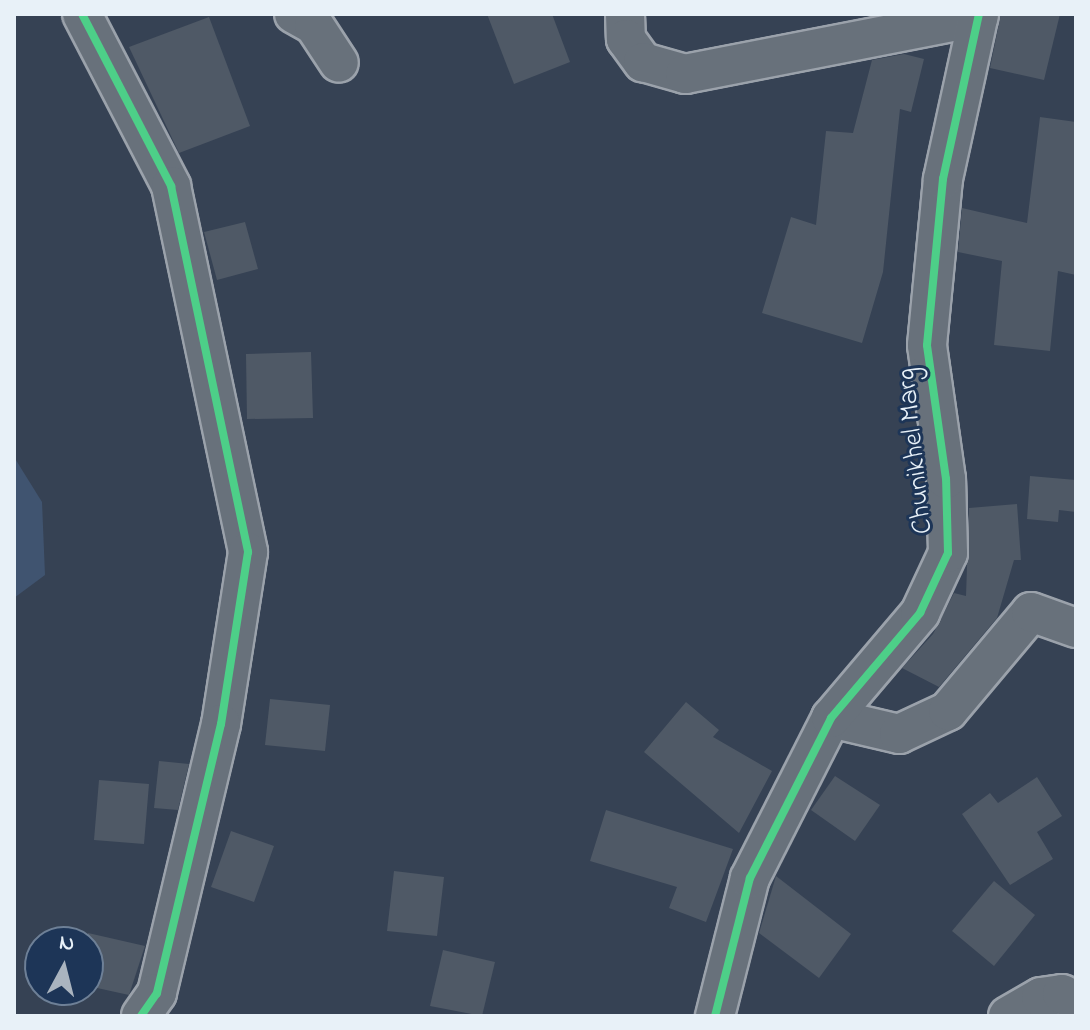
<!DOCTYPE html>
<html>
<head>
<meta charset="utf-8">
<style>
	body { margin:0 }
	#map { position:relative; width:1090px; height:1030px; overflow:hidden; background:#364254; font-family:"Indie Flower",sans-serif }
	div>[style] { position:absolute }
	.green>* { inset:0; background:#405470 }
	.building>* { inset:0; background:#4f5966 }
	.roads { filter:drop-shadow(2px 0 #9ba2ab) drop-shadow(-2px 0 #9ba2ab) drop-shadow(0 2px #9ba2ab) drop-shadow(0 -2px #9ba2ab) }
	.street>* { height:38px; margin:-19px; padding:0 19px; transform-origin:19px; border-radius:19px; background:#68717b }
	.cycleway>* { height:8px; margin:-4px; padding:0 4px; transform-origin:4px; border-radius:4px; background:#4dcf88 }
	span { translate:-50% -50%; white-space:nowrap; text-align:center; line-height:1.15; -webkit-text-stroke:6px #1d3557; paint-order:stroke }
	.street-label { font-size:28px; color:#e8f1f8 }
	.frame { position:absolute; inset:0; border:16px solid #e8f1f8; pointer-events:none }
	.north { position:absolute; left:24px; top:926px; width:80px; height:80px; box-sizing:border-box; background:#1d3557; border:2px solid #6e8097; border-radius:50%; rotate:7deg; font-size:22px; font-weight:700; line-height:32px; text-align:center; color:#e8f1f8 }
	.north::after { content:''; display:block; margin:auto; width:28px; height:36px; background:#aab4bf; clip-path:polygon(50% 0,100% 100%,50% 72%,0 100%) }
</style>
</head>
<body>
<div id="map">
	<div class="green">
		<i style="clip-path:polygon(14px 457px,42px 502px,45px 575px,14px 598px)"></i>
	</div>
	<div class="building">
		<i style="clip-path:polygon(487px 14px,552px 14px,570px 62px,514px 84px)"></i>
		<i style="clip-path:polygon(1001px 14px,1060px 14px,1044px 80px,990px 68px)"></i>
		<i style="clip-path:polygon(209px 17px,250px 126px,179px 153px,129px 47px)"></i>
		<i style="clip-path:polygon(904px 54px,924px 59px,911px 112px,900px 109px,883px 272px,862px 343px,762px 313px,791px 217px,816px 225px,826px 131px,853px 133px,872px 60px)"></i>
		<i style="clip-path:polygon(1040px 117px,1076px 122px,1076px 275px,1058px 271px,1050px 351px,994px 345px,1002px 261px,958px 252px,962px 208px,1027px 223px)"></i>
		<i style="clip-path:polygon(245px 222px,258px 269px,217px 280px,204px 232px)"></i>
		<i style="clip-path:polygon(311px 352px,313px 418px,247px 419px,246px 354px)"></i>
		<i style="clip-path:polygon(1030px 476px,1076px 480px,1076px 512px,1059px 510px,1058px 522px,1027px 519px)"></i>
		<i style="clip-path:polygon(1017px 504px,1021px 560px,1014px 560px,997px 618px,939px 687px,902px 668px,933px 634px,954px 593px,966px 596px,969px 508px)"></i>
		<i style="clip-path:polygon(270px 699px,330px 705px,325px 751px,265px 745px)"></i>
		<i style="clip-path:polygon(686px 702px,719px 730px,713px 737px,772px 771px,739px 833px,644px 752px)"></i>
		<i style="clip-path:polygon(159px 761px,189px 764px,178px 810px,154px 808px)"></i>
		<i style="clip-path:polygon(835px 776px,880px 805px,855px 841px,811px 810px)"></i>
		<i style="clip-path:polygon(1037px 777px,1062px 816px,1037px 832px,1053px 859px,1010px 885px,962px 814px,990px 793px,998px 803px)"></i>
		<i style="clip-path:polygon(99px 780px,149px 784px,144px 844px,94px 840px)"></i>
		<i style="clip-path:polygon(606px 810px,733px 849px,706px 922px,669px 908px,677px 887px,590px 861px)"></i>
		<i style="clip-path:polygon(231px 831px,274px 846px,254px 902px,211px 887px)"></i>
		<i style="clip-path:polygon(394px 871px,444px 877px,437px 936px,387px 931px)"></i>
		<i style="clip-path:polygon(776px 876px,851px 934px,819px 978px,759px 933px)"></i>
		<i style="clip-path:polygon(994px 881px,1035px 915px,994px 966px,952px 931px)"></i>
		<i style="clip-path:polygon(88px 933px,145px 946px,129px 995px,88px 986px)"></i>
		<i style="clip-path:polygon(443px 950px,495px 962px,482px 1016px,430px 1006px)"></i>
	</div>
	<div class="roads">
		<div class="street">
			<i style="left:82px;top:14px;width:194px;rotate:62.6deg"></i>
			<i style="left:171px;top:186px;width:374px;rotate:78.1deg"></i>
			<i style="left:248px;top:552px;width:174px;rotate:98.9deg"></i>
			<i style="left:221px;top:724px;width:277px;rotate:103.4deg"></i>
			<i style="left:157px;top:993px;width:28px;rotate:125deg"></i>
			<i style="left:294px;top:14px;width:23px;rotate:29deg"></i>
			<i style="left:314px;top:25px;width:45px;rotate:56.7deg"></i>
			<i style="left:625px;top:14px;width:25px;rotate:88deg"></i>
			<i style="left:626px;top:39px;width:29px;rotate:54deg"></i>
			<i style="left:643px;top:62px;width:44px;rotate:15.9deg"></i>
			<i style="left:685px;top:74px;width:299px;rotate:-11deg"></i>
			<i style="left:831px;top:718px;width:70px;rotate:13.2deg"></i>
			<i style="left:899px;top:734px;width:54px;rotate:-25.1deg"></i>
			<i style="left:948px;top:711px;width:129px;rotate:-50deg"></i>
			<i style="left:1031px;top:612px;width:48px;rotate:19.6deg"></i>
			<i style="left:715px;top:1016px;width:142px;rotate:-75.8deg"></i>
			<i style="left:750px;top:878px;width:179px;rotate:-63.1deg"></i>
			<i style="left:831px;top:718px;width:138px;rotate:-49.7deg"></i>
			<i style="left:920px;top:613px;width:66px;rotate:-65deg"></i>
			<i style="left:948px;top:553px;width:74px;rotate:-91.5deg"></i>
			<i style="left:946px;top:479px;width:135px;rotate:-98.1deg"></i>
			<i style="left:927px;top:345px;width:167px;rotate:-84.5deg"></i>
			<i style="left:943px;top:179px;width:169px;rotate:-77.7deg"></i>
			<i style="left:1008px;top:1016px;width:38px;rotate:-30deg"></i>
			<i style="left:1041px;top:997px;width:21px;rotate:-8deg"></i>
			<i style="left:1062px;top:994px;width:16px;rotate:27deg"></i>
		</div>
	</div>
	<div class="cycleway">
		<i style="left:82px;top:14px;width:194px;rotate:62.6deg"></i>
		<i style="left:171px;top:186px;width:374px;rotate:78.1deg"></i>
		<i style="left:248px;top:552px;width:174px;rotate:98.9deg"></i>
		<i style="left:221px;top:724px;width:277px;rotate:103.4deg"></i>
		<i style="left:157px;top:993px;width:28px;rotate:125deg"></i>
		<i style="left:715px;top:1016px;width:142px;rotate:-75.8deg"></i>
		<i style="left:750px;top:878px;width:179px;rotate:-63.1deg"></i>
		<i style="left:831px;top:718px;width:138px;rotate:-49.7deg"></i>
		<i style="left:920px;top:613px;width:66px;rotate:-65deg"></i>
		<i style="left:948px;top:553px;width:74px;rotate:-91.5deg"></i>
		<i style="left:946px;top:479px;width:135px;rotate:-98.1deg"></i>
		<i style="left:927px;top:345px;width:167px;rotate:-84.5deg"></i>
		<i style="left:943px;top:179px;width:169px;rotate:-77.7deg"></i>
	</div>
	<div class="street-label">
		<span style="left:916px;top:451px;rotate:-96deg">Chunikhel Marg</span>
	</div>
	<div class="frame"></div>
	<div class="north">N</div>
</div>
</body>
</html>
